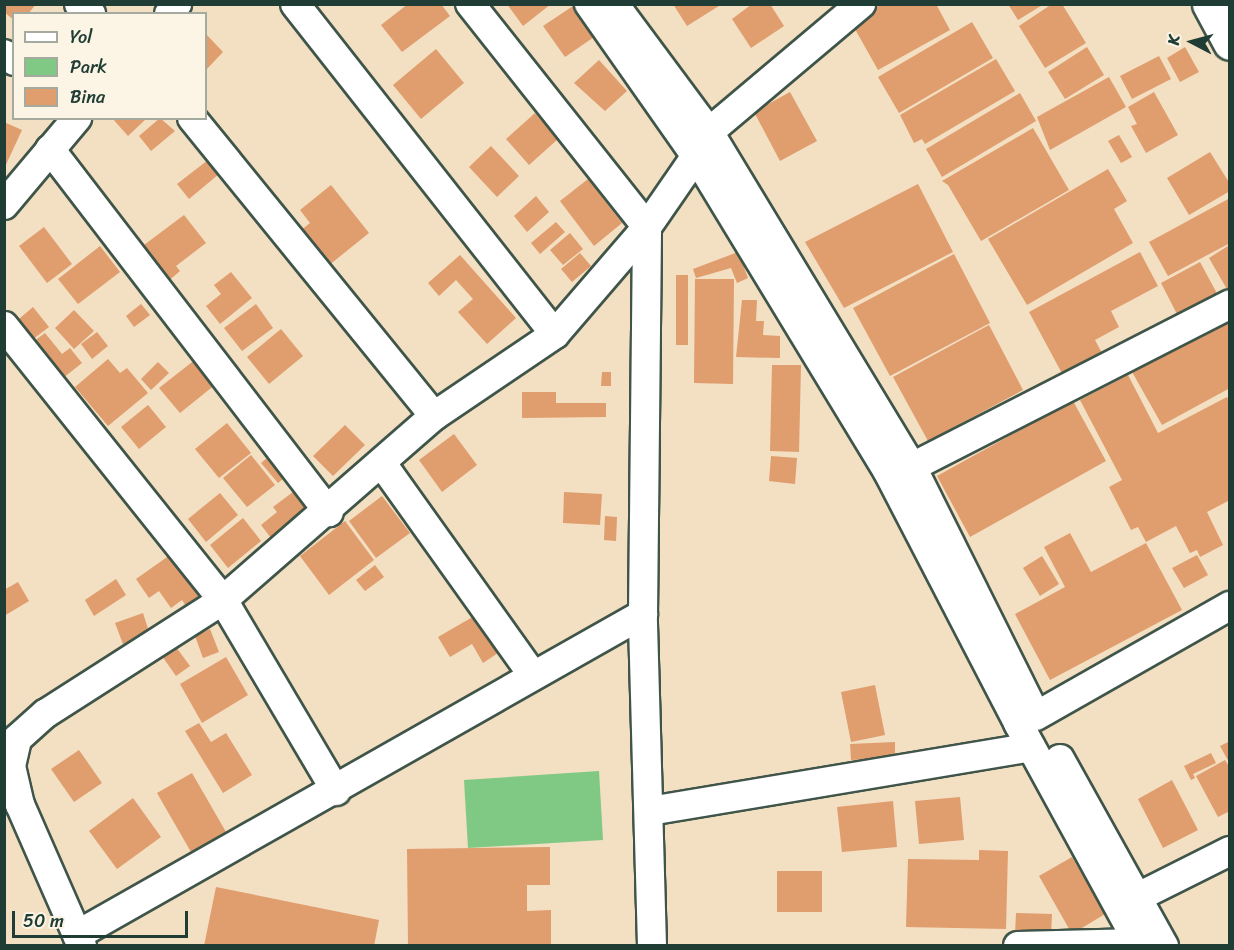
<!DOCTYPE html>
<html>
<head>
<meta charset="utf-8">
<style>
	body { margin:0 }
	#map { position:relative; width:1234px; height:950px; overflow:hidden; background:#f3dfc2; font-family:Sriracha,sans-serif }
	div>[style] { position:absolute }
	.green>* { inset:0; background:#80c985 }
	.building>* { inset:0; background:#e09d6e }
	.roads { filter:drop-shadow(2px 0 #3f5549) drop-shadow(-2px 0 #3f5549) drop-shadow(0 2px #3f5549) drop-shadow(0 -2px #3f5549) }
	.minor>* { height:28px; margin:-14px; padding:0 14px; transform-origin:14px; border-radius:14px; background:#fff }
	.major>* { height:33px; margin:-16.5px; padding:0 16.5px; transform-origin:16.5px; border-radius:16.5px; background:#fff }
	span { translate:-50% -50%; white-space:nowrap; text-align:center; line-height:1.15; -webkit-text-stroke:4.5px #fcf5e5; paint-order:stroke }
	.frame { position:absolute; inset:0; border:6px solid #1f3d34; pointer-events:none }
	.legend { position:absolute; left:12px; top:12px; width:195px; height:108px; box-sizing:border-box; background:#fcf5e5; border:2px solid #a4ab9e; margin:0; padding:8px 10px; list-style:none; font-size:18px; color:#1f3d34 }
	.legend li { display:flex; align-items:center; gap:12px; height:30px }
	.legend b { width:30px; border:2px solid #a4ab9e }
	.north { position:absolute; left:1162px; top:12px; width:60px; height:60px; -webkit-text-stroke:4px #fcf5e5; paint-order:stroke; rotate:276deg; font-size:16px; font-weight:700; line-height:24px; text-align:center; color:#1f3d34 }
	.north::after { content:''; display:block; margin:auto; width:21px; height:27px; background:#1f3d34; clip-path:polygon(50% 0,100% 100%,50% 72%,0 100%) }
	.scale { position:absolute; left:12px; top:911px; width:176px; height:27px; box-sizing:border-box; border:3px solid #1f3d34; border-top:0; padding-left:8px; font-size:18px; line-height:21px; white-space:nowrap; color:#1f3d34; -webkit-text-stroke:4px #fcf5e5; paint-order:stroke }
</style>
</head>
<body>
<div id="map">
	<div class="green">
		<i style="clip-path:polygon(599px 771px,603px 840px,468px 848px,464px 780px)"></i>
	</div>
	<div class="building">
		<i style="clip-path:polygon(4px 4px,36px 4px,28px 14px,14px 14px,14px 20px,4px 12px)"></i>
		<i style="clip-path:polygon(408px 4px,441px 4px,450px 16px,402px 52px,381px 25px)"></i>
		<i style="clip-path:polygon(507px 4px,551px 4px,523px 26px)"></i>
		<i style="clip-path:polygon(576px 4px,597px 35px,565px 57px,543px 26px)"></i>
		<i style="clip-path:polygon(673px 4px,722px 4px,687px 26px)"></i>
		<i style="clip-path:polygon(752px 4px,770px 4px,784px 26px,751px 48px,732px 19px)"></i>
		<i style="clip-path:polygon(882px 4px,936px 4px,950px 30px,878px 70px,851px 22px)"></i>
		<i style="clip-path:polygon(1008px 4px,1044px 4px,1018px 20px)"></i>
		<i style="clip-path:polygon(1052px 4px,1062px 4px,1086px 43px,1045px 68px,1019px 26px)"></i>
		<i style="clip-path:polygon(972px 22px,993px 58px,899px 113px,878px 77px)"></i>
		<i style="clip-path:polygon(206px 34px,223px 52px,206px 70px)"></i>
		<i style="clip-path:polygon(1087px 47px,1104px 75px,1065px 99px,1048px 72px)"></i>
		<i style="clip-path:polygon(1185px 47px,1199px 72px,1180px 82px,1167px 58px)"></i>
		<i style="clip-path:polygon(436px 49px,464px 83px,421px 119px,393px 85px)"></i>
		<i style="clip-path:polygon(1159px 56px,1171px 79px,1132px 99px,1120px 76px)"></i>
		<i style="clip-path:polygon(996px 59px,1015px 91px,925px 144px,922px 139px,914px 143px,900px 115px)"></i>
		<i style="clip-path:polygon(599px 60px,627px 91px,605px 111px,574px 83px)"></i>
		<i style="clip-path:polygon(1109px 77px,1126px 107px,1050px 150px,1037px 117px)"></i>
		<i style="clip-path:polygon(790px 92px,817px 141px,780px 161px,754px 112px)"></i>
		<i style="clip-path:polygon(1154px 92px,1178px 135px,1146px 153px,1131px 126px,1137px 124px,1128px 107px)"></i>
		<i style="clip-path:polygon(1020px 93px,1036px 121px,942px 177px,926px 149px)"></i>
		<i style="clip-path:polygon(535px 113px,558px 139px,529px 165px,506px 139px)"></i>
		<i style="clip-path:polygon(112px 118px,147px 118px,128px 136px)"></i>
		<i style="clip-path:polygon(160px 118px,175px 131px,151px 151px,139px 136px)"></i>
		<i style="clip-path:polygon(4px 122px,22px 130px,4px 169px)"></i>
		<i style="clip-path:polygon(1033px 128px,1069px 190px,981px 241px,948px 185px,942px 181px)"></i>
		<i style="clip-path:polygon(1119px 135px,1132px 157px,1121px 163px,1108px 141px)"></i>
		<i style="clip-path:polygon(491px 146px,519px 176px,497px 197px,469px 167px)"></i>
		<i style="clip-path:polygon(1210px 152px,1230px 184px,1230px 191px,1189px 215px,1167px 178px)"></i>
		<i style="clip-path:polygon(208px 160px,219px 174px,189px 199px,177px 184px)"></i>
		<i style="clip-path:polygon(1108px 169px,1127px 201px,1114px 209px,1133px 243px,1027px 305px,988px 239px)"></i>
		<i style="clip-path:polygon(588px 179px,622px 223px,594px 246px,560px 201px)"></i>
		<i style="clip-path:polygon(918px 184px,953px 252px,844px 308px,805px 242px)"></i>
		<i style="clip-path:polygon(331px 185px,369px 233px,328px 266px,300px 231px,310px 223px,300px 210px)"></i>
		<i style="clip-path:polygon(536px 196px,549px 212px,527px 232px,514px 216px)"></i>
		<i style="clip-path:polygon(1230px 198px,1230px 243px,1168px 276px,1149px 242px)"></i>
		<i style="clip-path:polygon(184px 215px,206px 243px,176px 266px,180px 271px,166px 283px,140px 248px)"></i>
		<i style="clip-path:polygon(556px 222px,565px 232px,540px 254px,531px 243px)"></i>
		<i style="clip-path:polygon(44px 227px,72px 264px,47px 283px,19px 246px)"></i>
		<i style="clip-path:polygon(570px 233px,583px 249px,563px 265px,550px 250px)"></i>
		<i style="clip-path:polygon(100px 246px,120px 272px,78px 304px,58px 279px)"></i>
		<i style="clip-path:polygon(1228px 246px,1230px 290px,1228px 291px,1209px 258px)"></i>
		<i style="clip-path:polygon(738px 252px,748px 278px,737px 283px,731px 268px,696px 278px,693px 269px)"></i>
		<i style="clip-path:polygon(1140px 252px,1158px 286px,1111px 311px,1119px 327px,1095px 340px,1104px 357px,1065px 379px,1029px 312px)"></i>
		<i style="clip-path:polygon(580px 253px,591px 266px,572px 282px,561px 269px)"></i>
		<i style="clip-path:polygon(954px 254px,990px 323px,890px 376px,853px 308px)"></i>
		<i style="clip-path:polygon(460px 255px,516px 318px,487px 344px,458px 312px,473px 299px,456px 280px,439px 296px,428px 283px)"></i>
		<i style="clip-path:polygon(1200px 262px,1220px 299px,1180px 320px,1161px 283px)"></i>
		<i style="clip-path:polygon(231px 272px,252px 298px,220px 324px,206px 306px,221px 294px,214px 285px)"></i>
		<i style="clip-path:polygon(676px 275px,688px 275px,688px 345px,676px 345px)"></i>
		<i style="clip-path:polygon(695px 279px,734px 279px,733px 384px,694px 383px)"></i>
		<i style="clip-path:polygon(742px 300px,757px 300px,756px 321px,764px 321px,763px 335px,780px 336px,780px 358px,736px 357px)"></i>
		<i style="clip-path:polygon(141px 304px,150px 315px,134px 327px,126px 316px)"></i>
		<i style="clip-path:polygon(256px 304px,273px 328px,242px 351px,224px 328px)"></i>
		<i style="clip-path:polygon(33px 307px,49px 327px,28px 343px,13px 324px)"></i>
		<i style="clip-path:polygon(74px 310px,94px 331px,74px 349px,55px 328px)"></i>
		<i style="clip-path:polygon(1230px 316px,1230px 388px,1162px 425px,1131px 370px)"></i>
		<i style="clip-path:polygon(989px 325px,1023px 390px,928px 441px,893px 377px)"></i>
		<i style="clip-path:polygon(281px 329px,303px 356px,269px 384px,247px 357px)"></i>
		<i style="clip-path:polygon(97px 332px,108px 346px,92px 359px,81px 344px)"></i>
		<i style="clip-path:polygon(45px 333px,62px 354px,70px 348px,82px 363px,58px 382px,29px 345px)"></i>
		<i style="clip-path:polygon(108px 359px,120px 373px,127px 368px,148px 393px,108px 426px,75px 387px)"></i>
		<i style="clip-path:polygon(196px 359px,216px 384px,180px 413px,159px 388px)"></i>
		<i style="clip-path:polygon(158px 362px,169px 373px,151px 390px,141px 379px)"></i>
		<i style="clip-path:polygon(772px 365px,801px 365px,799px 452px,770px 451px)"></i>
		<i style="clip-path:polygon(602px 372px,611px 372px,611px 386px,601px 386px)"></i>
		<i style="clip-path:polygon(1128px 375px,1158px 433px,1227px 397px,1230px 403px,1230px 500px,1207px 512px,1223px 545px,1200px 557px,1197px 550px,1190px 553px,1176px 526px,1146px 542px,1138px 527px,1131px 530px,1109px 487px,1122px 480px,1080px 400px)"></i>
		<i style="clip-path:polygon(522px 392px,556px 392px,556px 403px,606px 403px,606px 417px,522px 418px)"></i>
		<i style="clip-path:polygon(1073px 401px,1106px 461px,970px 537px,937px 476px)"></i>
		<i style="clip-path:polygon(148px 405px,166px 427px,139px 449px,121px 427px)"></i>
		<i style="clip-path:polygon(227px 423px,251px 453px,219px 478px,195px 449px)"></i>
		<i style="clip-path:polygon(345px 425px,365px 445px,333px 476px,313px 456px)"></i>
		<i style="clip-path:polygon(454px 434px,477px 465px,442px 492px,419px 460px)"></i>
		<i style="clip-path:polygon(273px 453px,290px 473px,278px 483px,261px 463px)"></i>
		<i style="clip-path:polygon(251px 455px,275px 485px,247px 507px,223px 478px)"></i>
		<i style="clip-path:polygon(771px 456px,797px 458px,795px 484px,769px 481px)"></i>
		<i style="clip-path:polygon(297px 489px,311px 508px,271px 538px,261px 525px,277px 512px,273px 507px)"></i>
		<i style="clip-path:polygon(564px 492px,602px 494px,600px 525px,563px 523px)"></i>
		<i style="clip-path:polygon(220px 493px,238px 515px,206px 542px,188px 519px)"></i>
		<i style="clip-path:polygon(382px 496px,410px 533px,376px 558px,349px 521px)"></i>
		<i style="clip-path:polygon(605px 516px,617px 517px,616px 541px,604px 540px)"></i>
		<i style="clip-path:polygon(243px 518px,261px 541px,228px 568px,210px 545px)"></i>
		<i style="clip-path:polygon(345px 521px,374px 560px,329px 595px,300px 556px)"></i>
		<i style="clip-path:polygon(1070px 533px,1091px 572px,1146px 543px,1182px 610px,1050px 680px,1015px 614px,1065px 587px,1044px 547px)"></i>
		<i style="clip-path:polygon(177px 550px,208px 595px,188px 609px,182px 600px,171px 608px,159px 591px,149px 598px,136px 579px)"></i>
		<i style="clip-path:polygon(1197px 555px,1208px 575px,1184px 588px,1172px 568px)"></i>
		<i style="clip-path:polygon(1042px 556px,1059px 584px,1040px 596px,1023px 568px)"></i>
		<i style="clip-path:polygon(375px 565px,384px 577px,365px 591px,356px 580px)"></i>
		<i style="clip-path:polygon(116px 579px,126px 595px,94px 616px,85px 600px)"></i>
		<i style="clip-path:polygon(18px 582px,29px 601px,4px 616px,4px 590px)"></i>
		<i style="clip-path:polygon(143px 613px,150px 635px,123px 644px,115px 623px)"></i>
		<i style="clip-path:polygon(476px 615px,498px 653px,483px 663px,472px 644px,450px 657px,438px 637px)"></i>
		<i style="clip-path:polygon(210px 629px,219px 652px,203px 658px,195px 636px)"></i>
		<i style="clip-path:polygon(176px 647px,190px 666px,176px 676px,162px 656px)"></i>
		<i style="clip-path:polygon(226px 657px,248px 695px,202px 723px,180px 684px)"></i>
		<i style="clip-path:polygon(875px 685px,885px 735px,851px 742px,841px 692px)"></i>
		<i style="clip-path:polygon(199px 723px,211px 742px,226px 733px,252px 775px,223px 793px,185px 731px)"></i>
		<i style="clip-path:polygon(1230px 741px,1230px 764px,1220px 746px)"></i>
		<i style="clip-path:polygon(895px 742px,895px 758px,851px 760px,850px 744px)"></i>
		<i style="clip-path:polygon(79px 750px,102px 783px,74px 802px,51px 769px)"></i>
		<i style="clip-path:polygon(1211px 753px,1216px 763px,1193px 774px,1195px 778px,1191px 780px,1184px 766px)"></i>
		<i style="clip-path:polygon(1225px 760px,1230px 768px,1230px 811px,1218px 817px,1196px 776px)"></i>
		<i style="clip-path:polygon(192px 773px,226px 832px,191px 852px,157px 793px)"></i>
		<i style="clip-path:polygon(1172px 780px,1198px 830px,1163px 848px,1138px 799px)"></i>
		<i style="clip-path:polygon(960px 797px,964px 840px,919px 844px,915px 801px)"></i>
		<i style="clip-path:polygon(133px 798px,161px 837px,117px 869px,89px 831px)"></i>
		<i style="clip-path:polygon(893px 801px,897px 847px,842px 852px,837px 807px)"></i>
		<i style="clip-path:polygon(550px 847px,550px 885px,527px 885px,527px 911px,551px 910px,551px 946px,408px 946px,407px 849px)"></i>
		<i style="clip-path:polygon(979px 850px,1008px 851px,1006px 929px,906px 927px,908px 859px,979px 860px)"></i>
		<i style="clip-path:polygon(1072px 857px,1105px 914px,1072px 934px,1039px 876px)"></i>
		<i style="clip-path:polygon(777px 871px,822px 871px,822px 912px,777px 912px)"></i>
		<i style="clip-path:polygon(216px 887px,379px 920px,374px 946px,204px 946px)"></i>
		<i style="clip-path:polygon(1016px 913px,1052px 914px,1051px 936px,1015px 934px)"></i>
	</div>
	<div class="roads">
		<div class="minor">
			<i style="left:79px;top:4px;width:16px;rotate:40deg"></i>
			<i style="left:295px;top:4px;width:420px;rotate:51.8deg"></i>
			<i style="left:589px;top:4px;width:186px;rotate:54.9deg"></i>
			<i style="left:696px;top:156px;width:370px;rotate:58.7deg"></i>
			<i style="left:888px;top:472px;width:283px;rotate:62.6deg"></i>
			<i style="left:1018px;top:723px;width:254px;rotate:61.3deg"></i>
			<i style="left:614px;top:4px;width:159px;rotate:53.4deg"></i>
			<i style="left:709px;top:132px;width:392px;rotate:58.8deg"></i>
			<i style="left:912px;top:467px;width:269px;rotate:63.5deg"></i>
			<i style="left:169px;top:14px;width:13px;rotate:-51deg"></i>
			<i style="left:4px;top:54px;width:12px;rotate:35deg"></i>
			<i style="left:192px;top:118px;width:384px;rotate:50.9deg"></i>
			<i style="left:709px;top:132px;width:199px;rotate:-40.1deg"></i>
			<i style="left:50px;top:149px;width:458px;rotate:52.5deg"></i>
			<i style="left:4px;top:205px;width:114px;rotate:-50deg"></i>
			<i style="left:4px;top:326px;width:351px;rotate:51.4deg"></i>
			<i style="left:223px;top:600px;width:222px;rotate:59.4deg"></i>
			<i style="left:383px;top:465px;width:258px;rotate:54.5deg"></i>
			<i style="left:912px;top:467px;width:357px;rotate:-27.1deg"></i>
			<i style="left:1036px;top:716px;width:223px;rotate:-29.6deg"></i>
			<i style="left:1060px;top:759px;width:214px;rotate:60.9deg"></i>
			<i style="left:650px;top:811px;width:386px;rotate:-9.5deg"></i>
			<i style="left:1138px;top:897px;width:103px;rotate:-26.6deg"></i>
			<i style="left:77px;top:935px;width:651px;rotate:-29.56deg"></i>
			<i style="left:82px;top:946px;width:154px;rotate:-113.7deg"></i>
			<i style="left:20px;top:805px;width:40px;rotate:-103deg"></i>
			<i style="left:11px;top:766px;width:28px;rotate:-77deg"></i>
			<i style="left:17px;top:739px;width:38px;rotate:-42deg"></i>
			<i style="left:45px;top:714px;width:211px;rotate:-32.6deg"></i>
			<i style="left:223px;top:600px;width:280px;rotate:-41.1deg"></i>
			<i style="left:434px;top:416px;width:146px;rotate:-34.1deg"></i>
			<i style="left:555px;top:334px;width:141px;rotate:-49.3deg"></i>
			<i style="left:647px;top:227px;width:285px;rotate:-128.4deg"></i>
			<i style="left:652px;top:946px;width:332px;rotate:-91.6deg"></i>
			<i style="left:643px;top:614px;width:387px;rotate:-89.4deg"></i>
			<i style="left:647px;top:227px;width:86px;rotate:-55.4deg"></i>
			<i style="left:1018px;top:946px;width:121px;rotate:-1.4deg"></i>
		</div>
		<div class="major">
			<i style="left:1209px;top:4px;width:44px;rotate:61.7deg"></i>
		</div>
	</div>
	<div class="frame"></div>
	<ul class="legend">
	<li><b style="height:8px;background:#fff"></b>Yol</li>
	<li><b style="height:16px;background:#80c985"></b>Park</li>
	<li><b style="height:16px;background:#e09d6e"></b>Bina</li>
	</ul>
	<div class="north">K</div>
	<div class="scale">50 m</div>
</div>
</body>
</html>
